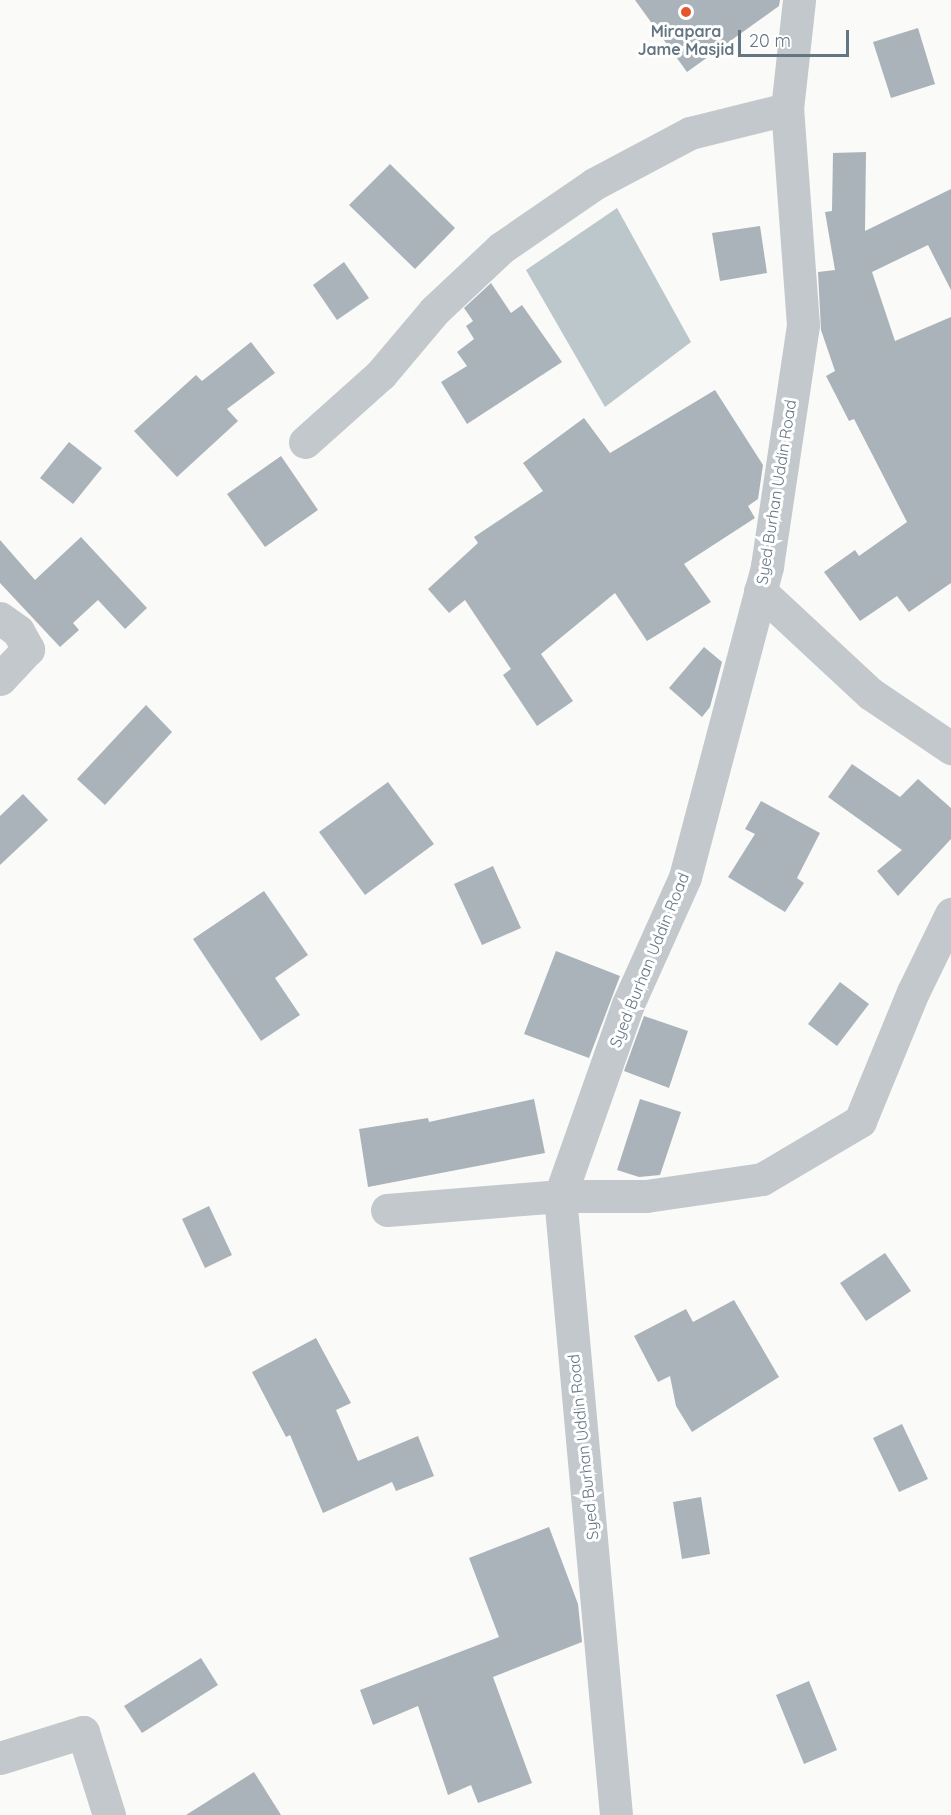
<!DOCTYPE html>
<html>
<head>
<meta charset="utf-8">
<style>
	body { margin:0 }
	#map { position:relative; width:951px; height:1815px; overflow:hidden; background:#fafaf8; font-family:Quicksand,sans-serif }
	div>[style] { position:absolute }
	.water>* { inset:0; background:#bbc7cb }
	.building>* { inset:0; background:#aab3b9 }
	.minor>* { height:33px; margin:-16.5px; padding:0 16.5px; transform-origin:16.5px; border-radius:16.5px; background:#c3c8cc }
	.tertiary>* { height:33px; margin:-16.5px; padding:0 16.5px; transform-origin:16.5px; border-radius:16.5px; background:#c3c8cc }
	.dots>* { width:16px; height:16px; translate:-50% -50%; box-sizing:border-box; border:3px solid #fff; border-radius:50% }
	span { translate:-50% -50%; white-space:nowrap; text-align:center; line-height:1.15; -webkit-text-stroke:6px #fff; paint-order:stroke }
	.poi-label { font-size:16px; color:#657683; font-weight:700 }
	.street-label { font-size:16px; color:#657683 }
	.scale { position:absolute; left:738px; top:30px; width:111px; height:27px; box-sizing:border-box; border:3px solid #657683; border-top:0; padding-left:8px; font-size:18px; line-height:21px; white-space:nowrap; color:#657683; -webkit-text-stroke:4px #fff; paint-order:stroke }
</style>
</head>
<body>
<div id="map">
	<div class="water">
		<i style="clip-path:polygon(617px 208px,691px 342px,605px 407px,526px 270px)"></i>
	</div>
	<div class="building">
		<i style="clip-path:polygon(635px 0,780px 0,779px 6px,687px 72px)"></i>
		<i style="clip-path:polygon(918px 28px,935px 84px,891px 98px,873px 42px)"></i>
		<i style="clip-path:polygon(866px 152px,865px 231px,951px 189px,951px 290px,928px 245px,872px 272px,895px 341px,951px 317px,951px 583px,909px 612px,897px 596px,860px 621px,824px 572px,855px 550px,859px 556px,907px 522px,854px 419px,849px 421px,826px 376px,835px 371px,821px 330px,818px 272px,835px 270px,825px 212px,832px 211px,833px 153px)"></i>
		<i style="clip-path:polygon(390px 164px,455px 228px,415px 269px,349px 205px)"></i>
		<i style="clip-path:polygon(760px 226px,767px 273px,720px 281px,712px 233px)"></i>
		<i style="clip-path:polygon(344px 262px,369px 298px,337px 320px,313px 285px)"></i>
		<i style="clip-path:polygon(491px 283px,511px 313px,522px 305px,562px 362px,467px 424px,441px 382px,467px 366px,457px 352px,474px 339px,466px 326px,473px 321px,464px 308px)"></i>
		<i style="clip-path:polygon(251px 342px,275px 373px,227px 409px,238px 421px,177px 477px,134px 431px,196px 375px,202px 381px)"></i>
		<i style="clip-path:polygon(715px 390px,763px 465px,758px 499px,748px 506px,755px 518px,684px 564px,711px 602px,647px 641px,615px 593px,541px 654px,573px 701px,537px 726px,503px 675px,511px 669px,465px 600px,449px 613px,428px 589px,478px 543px,474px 537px,543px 491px,523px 463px,584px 418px,610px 453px)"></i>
		<i style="clip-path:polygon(69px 442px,102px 468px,73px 504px,40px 478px)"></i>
		<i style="clip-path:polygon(281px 456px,318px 510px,265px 547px,227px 494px)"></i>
		<i style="clip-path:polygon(81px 537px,147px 608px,125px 629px,98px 600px,73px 623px,79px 630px,60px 647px,0 583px,0 540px,35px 580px)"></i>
		<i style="clip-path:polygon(704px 647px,722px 662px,710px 707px,702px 717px,669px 688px)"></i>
		<i style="clip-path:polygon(146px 705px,172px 732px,105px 805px,77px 779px)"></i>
		<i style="clip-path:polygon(852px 764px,900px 797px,918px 779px,951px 808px,951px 839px,898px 896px,877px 871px,902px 850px,828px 797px)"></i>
		<i style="clip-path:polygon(388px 782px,434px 844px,365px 895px,319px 832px)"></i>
		<i style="clip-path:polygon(23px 794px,48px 820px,0 865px,0 816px)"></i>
		<i style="clip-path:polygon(761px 801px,820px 833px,797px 878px,804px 883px,785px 912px,728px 877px,755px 834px,745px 829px)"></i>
		<i style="clip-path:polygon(493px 866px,521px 928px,482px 945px,454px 884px)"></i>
		<i style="clip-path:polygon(264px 891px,308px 955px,275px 978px,300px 1015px,261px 1041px,193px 939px)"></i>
		<i style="clip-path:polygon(556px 951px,620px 976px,589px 1058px,524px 1034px)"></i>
		<i style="clip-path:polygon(840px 982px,869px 1004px,837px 1046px,808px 1024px)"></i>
		<i style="clip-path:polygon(644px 1016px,688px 1031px,669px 1088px,624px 1071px)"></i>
		<i style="clip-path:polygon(534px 1099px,545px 1153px,368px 1187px,359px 1129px,428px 1118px,429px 1122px)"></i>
		<i style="clip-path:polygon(640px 1099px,681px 1112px,660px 1175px,639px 1177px,617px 1170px)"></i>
		<i style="clip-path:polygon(209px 1206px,232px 1255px,205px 1268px,182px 1219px)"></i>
		<i style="clip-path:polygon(885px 1253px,911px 1291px,866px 1321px,840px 1283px)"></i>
		<i style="clip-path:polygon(734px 1300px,779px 1377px,692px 1432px,676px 1406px,670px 1376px,658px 1382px,634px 1336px,686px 1309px,693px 1322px)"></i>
		<i style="clip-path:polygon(316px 1338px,351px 1403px,336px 1410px,358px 1461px,418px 1436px,434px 1476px,396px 1491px,392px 1482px,323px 1513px,290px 1435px,286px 1437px,252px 1372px)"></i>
		<i style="clip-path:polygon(902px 1424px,928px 1479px,899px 1492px,873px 1438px)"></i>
		<i style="clip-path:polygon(701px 1497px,710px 1554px,682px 1559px,673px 1502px)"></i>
		<i style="clip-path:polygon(549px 1527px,578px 1604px,582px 1642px,493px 1677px,532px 1783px,478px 1803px,471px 1785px,448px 1795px,418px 1706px,373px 1725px,360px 1690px,499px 1637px,469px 1558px)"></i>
		<i style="clip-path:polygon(201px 1658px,218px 1685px,142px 1733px,124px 1706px)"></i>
		<i style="clip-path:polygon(809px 1681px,837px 1750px,804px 1764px,776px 1695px)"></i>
		<i style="clip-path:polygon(254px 1772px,281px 1815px,186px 1815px)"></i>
	</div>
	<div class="minor">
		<i style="left:305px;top:442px;width:102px;rotate:-41.8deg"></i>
		<i style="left:381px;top:374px;width:82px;rotate:-49.9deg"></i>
		<i style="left:434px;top:311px;width:92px;rotate:-43.2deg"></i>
		<i style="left:501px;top:248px;width:113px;rotate:-34.5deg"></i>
		<i style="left:594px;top:184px;width:109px;rotate:-28deg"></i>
		<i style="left:690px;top:133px;width:100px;rotate:-13.9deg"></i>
		<i style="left:760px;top:591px;width:151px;rotate:42.9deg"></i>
		<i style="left:871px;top:694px;width:97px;rotate:34deg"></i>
		<i style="left:0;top:618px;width:22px;rotate:36deg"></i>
		<i style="left:18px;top:631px;width:21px;rotate:61deg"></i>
		<i style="left:28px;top:649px;width:41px;rotate:133deg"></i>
		<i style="left:387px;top:1210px;width:174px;rotate:-4.6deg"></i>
		<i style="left:560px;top:1196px;width:86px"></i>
		<i style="left:646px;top:1196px;width:117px;rotate:-8.3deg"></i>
		<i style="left:762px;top:1179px;width:114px;rotate:-30.6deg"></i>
		<i style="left:860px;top:1121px;width:139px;rotate:-67.7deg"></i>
		<i style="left:913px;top:992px;width:87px;rotate:-64deg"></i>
		<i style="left:0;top:1758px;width:87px;rotate:-17.4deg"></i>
		<i style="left:83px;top:1732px;width:87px;rotate:72.6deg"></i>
	</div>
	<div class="tertiary">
		<i style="left:616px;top:1815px;width:622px;rotate:-95.17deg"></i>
		<i style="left:560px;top:1196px;width:204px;rotate:-70.5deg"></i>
		<i style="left:628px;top:1004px;width:139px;rotate:-65.8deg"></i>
		<i style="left:685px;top:877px;width:322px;rotate:-75.2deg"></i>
		<i style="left:767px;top:566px;width:244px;rotate:-81.5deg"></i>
		<i style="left:803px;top:325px;width:217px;rotate:-94.2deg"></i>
		<i style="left:787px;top:109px;width:110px;rotate:-83.7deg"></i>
	</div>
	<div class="dots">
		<i style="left:686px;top:12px;background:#e4572e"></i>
	</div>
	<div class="poi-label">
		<span style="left:686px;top:40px">Mirapara<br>Jame Masjid</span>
	</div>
	<div class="street-label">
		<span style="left:776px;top:492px;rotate:-81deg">Syed Burhan Uddin Road</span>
		<span style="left:649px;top:960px;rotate:-68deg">Syed Burhan Uddin Road</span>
		<span style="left:583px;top:1447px;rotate:-96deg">Syed Burhan Uddin Road</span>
	</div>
	<div class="scale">20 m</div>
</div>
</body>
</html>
